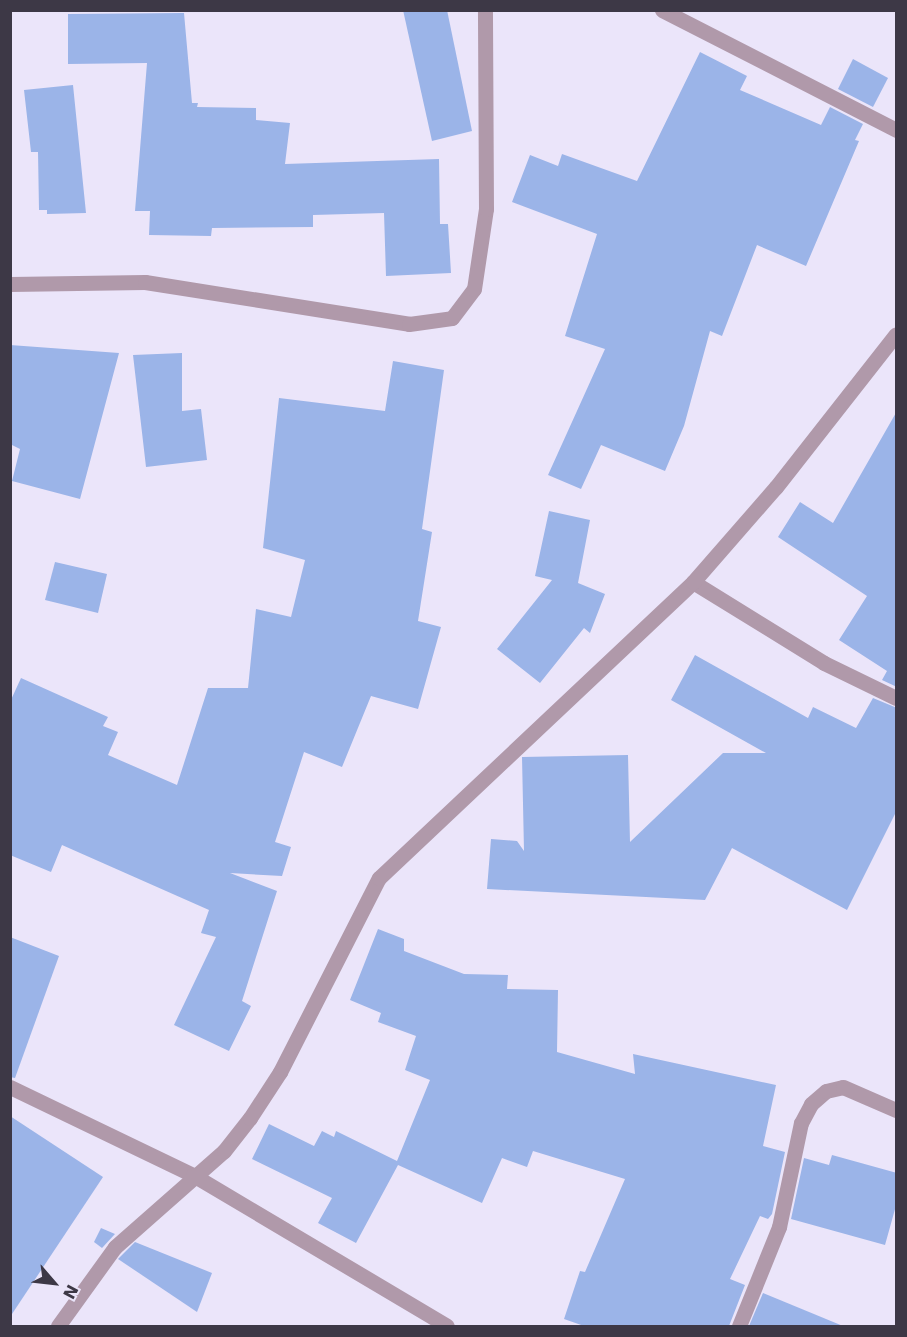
<!DOCTYPE html>
<html>
<head>
<meta charset="utf-8">
<style>
	body { margin:0 }
	#map { position:relative; width:907px; height:1337px; overflow:hidden; background:#ebe5fa; font-family:"DejaVu Sans",sans-serif }
	div>[style] { position:absolute }
	.building>* { inset:0; background:#9bb4e8 }
	.minor>* { height:15px; margin:-7.5px; padding:0 7.5px; transform-origin:7.5px; border-radius:7.5px; background:#b099aa }
	span { translate:-50% -50%; white-space:nowrap; text-align:center; line-height:1.15; -webkit-text-stroke:4.5px #ebe5fa; paint-order:stroke }
	.frame { position:absolute; inset:0; border:12px solid #3d3846; pointer-events:none }
	.north { position:absolute; left:24px; top:1253px; width:60px; height:60px; -webkit-text-stroke:4px #ebe5fa; paint-order:stroke; rotate:118deg; font-size:16px; font-weight:700; line-height:24px; text-align:center; color:#3d3846 }
	.north::after { content:''; display:block; margin:auto; width:21px; height:27px; background:#3d3846; clip-path:polygon(50% 0,100% 100%,50% 72%,0 100%) }
</style>
</head>
<body>
<div id="map">
	<div class="building">
		<i style="clip-path:polygon(403px 10px,447px 10px,472px 131px,432px 141px)"></i>
		<i style="clip-path:polygon(184px 13px,192px 103px,198px 103px,197px 107px,256px 108px,256px 120px,290px 123px,285px 164px,439px 159px,440px 224px,448px 224px,451px 273px,386px 276px,384px 213px,313px 215px,313px 227px,212px 228px,211px 236px,149px 235px,150px 211px,135px 211px,147px 63px,68px 64px,68px 14px)"></i>
		<i style="clip-path:polygon(700px 52px,747px 76px,740px 90px,821px 125px,830px 107px,863px 124px,855px 140px,859px 141px,806px 266px,757px 245px,722px 336px,710px 331px,684px 426px,665px 471px,601px 445px,581px 489px,548px 475px,605px 349px,565px 336px,597px 234px,512px 202px,530px 155px,558px 166px,562px 154px,637px 181px)"></i>
		<i style="clip-path:polygon(853px 59px,888px 78px,873px 107px,838px 89px)"></i>
		<i style="clip-path:polygon(73px 85px,86px 213px,47px 214px,47px 210px,39px 210px,38px 152px,31px 152px,24px 90px)"></i>
		<i style="clip-path:polygon(10px 345px,119px 353px,80px 499px,12px 481px,20px 449px,10px 444px)"></i>
		<i style="clip-path:polygon(182px 353px,182px 411px,201px 409px,207px 460px,146px 467px,133px 355px)"></i>
		<i style="clip-path:polygon(393px 361px,444px 370px,422px 529px,432px 532px,418px 621px,441px 627px,418px 709px,371px 696px,342px 767px,304px 752px,275px 842px,291px 847px,282px 876px,230px 873px,277px 891px,242px 1001px,251px 1006px,229px 1051px,174px 1025px,216px 937px,201px 933px,209px 910px,62px 845px,51px 872px,10px 855px,10px 702px,21px 678px,108px 717px,103px 726px,118px 732px,108px 755px,177px 785px,208px 688px,248px 688px,256px 609px,291px 617px,305px 560px,263px 548px,279px 398px,385px 411px)"></i>
		<i style="clip-path:polygon(897px 411px,897px 687px,882px 680px,887px 671px,839px 640px,867px 596px,778px 537px,800px 502px,833px 523px)"></i>
		<i style="clip-path:polygon(549px 511px,590px 520px,578px 583px,605px 594px,590px 633px,584px 628px,540px 683px,497px 649px,552px 580px,535px 576px)"></i>
		<i style="clip-path:polygon(55px 562px,107px 574px,98px 613px,45px 600px)"></i>
		<i style="clip-path:polygon(695px 655px,808px 718px,813px 707px,856px 728px,873px 698px,897px 708px,897px 810px,847px 910px,732px 848px,705px 900px,487px 889px,491px 839px,517px 841px,524px 851px,522px 757px,628px 755px,630px 842px,723px 753px,766px 753px,671px 700px)"></i>
		<i style="clip-path:polygon(378px 929px,404px 939px,404px 951px,464px 974px,508px 975px,507px 989px,558px 990px,557px 1052px,635px 1074px,633px 1054px,776px 1085px,763px 1146px,785px 1152px,772px 1214px,768px 1219px,760px 1216px,730px 1279px,745px 1285px,729px 1326px,584px 1326px,564px 1319px,580px 1271px,585px 1272px,625px 1179px,533px 1151px,527px 1167px,502px 1158px,482px 1203px,398px 1165px,356px 1243px,318px 1223px,332px 1198px,252px 1159px,269px 1124px,314px 1146px,322px 1131px,334px 1137px,336px 1131px,397px 1161px,430px 1080px,405px 1070px,416px 1036px,378px 1022px,381px 1013px,350px 1000px)"></i>
		<i style="clip-path:polygon(10px 937px,59px 956px,15px 1078px,10px 1077px)"></i>
		<i style="clip-path:polygon(10px 1116px,103px 1177px,10px 1317px)"></i>
		<i style="clip-path:polygon(832px 1155px,897px 1173px,897px 1202px,885px 1245px,791px 1219px,804px 1158px,829px 1165px)"></i>
		<i style="clip-path:polygon(101px 1228px,115px 1234px,102px 1248px,94px 1242px)"></i>
		<i style="clip-path:polygon(135px 1242px,212px 1273px,197px 1312px,118px 1259px)"></i>
		<i style="clip-path:polygon(763px 1293px,843px 1326px,749px 1326px)"></i>
	</div>
	<div class="minor">
		<i style="left:662px;top:10px;width:263px;rotate:27.1deg"></i>
		<i style="left:10px;top:284px;width:135px;rotate:-0.8deg"></i>
		<i style="left:145px;top:282px;width:267px;rotate:9deg"></i>
		<i style="left:409px;top:324px;width:43px;rotate:-7.9deg"></i>
		<i style="left:452px;top:318px;width:36px;rotate:-53deg"></i>
		<i style="left:474px;top:289px;width:81px;rotate:-81.5deg"></i>
		<i style="left:486px;top:209px;width:199px;rotate:-90.3deg"></i>
		<i style="left:693px;top:582px;width:154px;rotate:31.7deg"></i>
		<i style="left:824px;top:663px;width:80px;rotate:25.9deg"></i>
		<i style="left:10px;top:1087px;width:203px;rotate:25.7deg"></i>
		<i style="left:193px;top:1175px;width:295px;rotate:30.7deg"></i>
		<i style="left:58px;top:1326px;width:97px;rotate:-54.2deg"></i>
		<i style="left:115px;top:1247px;width:145px;rotate:-41.4deg"></i>
		<i style="left:224px;top:1151px;width:42px;rotate:-51.8deg"></i>
		<i style="left:250px;top:1118px;width:55px;rotate:-56.9deg"></i>
		<i style="left:280px;top:1072px;width:218px;rotate:-63deg"></i>
		<i style="left:379px;top:878px;width:432px;rotate:-43.3deg"></i>
		<i style="left:693px;top:582px;width:126px;rotate:-48.9deg"></i>
		<i style="left:776px;top:487px;width:194px;rotate:-51.9deg"></i>
		<i style="left:739px;top:1326px;width:107px;rotate:-68deg"></i>
		<i style="left:779px;top:1227px;width:106px;rotate:-78.1deg"></i>
		<i style="left:801px;top:1123px;width:21px;rotate:-62deg"></i>
		<i style="left:811px;top:1104px;width:20px;rotate:-41deg"></i>
		<i style="left:826px;top:1091px;width:17px;rotate:-13deg"></i>
		<i style="left:843px;top:1087px;width:58px;rotate:23.5deg"></i>
	</div>
	<div class="frame"></div>
	<div class="north">N</div>
</div>
</body>
</html>
